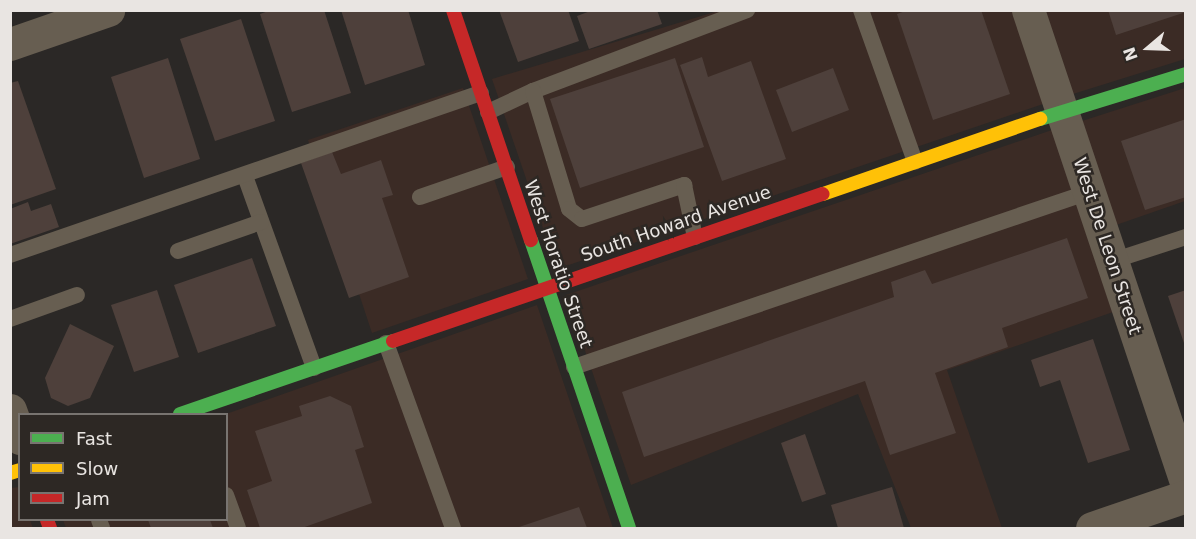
<!DOCTYPE html>
<html>
<head>
<meta charset="utf-8">
<style>
	body { margin:0 }
	#map { position:relative; width:1196px; height:539px; overflow:hidden; background:#2b2826; font-family:"DejaVu Sans",sans-serif }
	div>[style] { position:absolute }
	.commercial>* { inset:0; background:#3b2b25 }
	.building>* { inset:0; background:#4e403b }
	.lane>* { height:16px; margin:-8px; padding:0 8px; transform-origin:8px; border-radius:8px; background:#675e51 }
	.street>* { height:33px; margin:-16.5px; padding:0 16.5px; transform-origin:16.5px; border-radius:16.5px; background:#675e51 }
	.fast>* { height:14px; margin:-7px; padding:0 7px; transform-origin:7px; border-radius:7px; background:#4caf50 }
	.slow>* { height:14px; margin:-7px; padding:0 7px; transform-origin:7px; border-radius:7px; background:#ffc107 }
	.jam>* { height:14px; margin:-7px; padding:0 7px; transform-origin:7px; border-radius:7px; background:#c62828 }
	span { translate:-50% -50%; white-space:nowrap; text-align:center; line-height:1.15; -webkit-text-stroke:5px #2d2824; paint-order:stroke }
	.street-label { font-size:18px; color:#e9e5e2 }
	.frame { position:absolute; inset:0; border:12px solid #e9e5e2; pointer-events:none }
	.legend { position:absolute; left:18px; top:413px; width:210px; height:108px; box-sizing:border-box; background:#2d2824; border:2px solid #787470; margin:0; padding:8px 10px; list-style:none; font-size:18px; color:#e9e5e2 }
	.legend li { display:flex; align-items:center; gap:12px; height:30px }
	.legend b { width:30px; border:2px solid #787470 }
	.north { position:absolute; left:1118px; top:18px; width:60px; height:60px; -webkit-text-stroke:4px #2d2824; paint-order:stroke; rotate:251deg; font-size:16px; font-weight:700; line-height:24px; text-align:center; color:#e9e5e2 }
	.north::after { content:''; display:block; margin:auto; width:21px; height:27px; background:#e9e5e2; clip-path:polygon(50% 0,100% 100%,50% 72%,0 100%) }
</style>
</head>
<body>
<div id="map">
	<div class="commercial">
		<i style="clip-path:polygon(1012px 10px,1043px 104px,557px 269px,492px 79px,718px 11px)"></i>
		<i style="clip-path:polygon(1044px 11px,1185px 11px,1185px 59px,1073px 94px)"></i>
		<i style="clip-path:polygon(463px 88px,528px 279px,372px 333px,308px 140px)"></i>
		<i style="clip-path:polygon(1185px 88px,1185px 201px,1116px 225px,1082px 121px)"></i>
		<i style="clip-path:polygon(1052px 130px,1113px 312px,947px 370px,1002px 528px,911px 528px,858px 394px,631px 485px,566px 295px)"></i>
		<i style="clip-path:polygon(537px 305px,613px 528px,66px 528px,63px 520px,226px 520px,226px 414px)"></i>
		<i style="clip-path:polygon(20px 487px,20px 520px,30px 520px,33px 528px,11px 528px,10px 488px)"></i>
	</div>
	<div class="building">
		<i style="clip-path:polygon(271px 10px,324px 10px,351px 93px,292px 112px,260px 14px)"></i>
		<i style="clip-path:polygon(341px 10px,408px 10px,425px 65px,365px 85px)"></i>
		<i style="clip-path:polygon(499px 10px,568px 10px,579px 41px,518px 62px)"></i>
		<i style="clip-path:polygon(593px 10px,657px 10px,662px 24px,589px 49px,577px 16px)"></i>
		<i style="clip-path:polygon(908px 10px,981px 10px,1010px 94px,933px 120px,897px 14px)"></i>
		<i style="clip-path:polygon(1108px 10px,1186px 10px,1186px 12px,1116px 35px)"></i>
		<i style="clip-path:polygon(241px 19px,275px 121px,215px 141px,180px 39px)"></i>
		<i style="clip-path:polygon(702px 57px,708px 77px,751px 61px,786px 159px,722px 181px,680px 65px)"></i>
		<i style="clip-path:polygon(168px 58px,200px 159px,144px 178px,111px 77px)"></i>
		<i style="clip-path:polygon(675px 58px,704px 147px,580px 188px,550px 99px)"></i>
		<i style="clip-path:polygon(833px 68px,849px 110px,792px 132px,776px 90px)"></i>
		<i style="clip-path:polygon(18px 81px,56px 189px,10px 205px,10px 83px)"></i>
		<i style="clip-path:polygon(1186px 119px,1186px 197px,1145px 210px,1121px 141px)"></i>
		<i style="clip-path:polygon(332px 152px,341px 174px,381px 160px,393px 195px,382px 198px,409px 277px,349px 298px,301px 163px)"></i>
		<i style="clip-path:polygon(28px 202px,31px 211px,51px 204px,59px 227px,10px 244px,10px 209px)"></i>
		<i style="clip-path:polygon(1067px 238px,1088px 298px,1002px 328px,1008px 347px,935px 373px,956px 433px,890px 455px,865px 381px,644px 457px,622px 392px,894px 297px,891px 282px,925px 270px,932px 284px)"></i>
		<i style="clip-path:polygon(252px 258px,276px 326px,198px 353px,174px 285px)"></i>
		<i style="clip-path:polygon(157px 290px,179px 357px,134px 372px,111px 305px)"></i>
		<i style="clip-path:polygon(1186px 290px,1186px 346px,1185px 346px,1168px 296px)"></i>
		<i style="clip-path:polygon(70px 324px,114px 346px,90px 398px,68px 406px,51px 398px,45px 378px)"></i>
		<i style="clip-path:polygon(1093px 339px,1130px 450px,1088px 463px,1060px 380px,1040px 387px,1031px 360px)"></i>
		<i style="clip-path:polygon(330px 396px,351px 406px,364px 447px,355px 450px,372px 503px,302px 528px,260px 528px,247px 490px,272px 481px,255px 431px,302px 416px,299px 406px)"></i>
		<i style="clip-path:polygon(805px 434px,826px 494px,802px 502px,781px 443px)"></i>
		<i style="clip-path:polygon(892px 487px,904px 528px,838px 528px,831px 505px)"></i>
		<i style="clip-path:polygon(579px 507px,587px 528px,516px 528px)"></i>
		<i style="clip-path:polygon(148px 520px,210px 520px,213px 528px,151px 528px)"></i>
	</div>
	<div class="lane">
		<i style="left:861px;top:10px;width:161px;rotate:70.4deg"></i>
		<i style="left:533px;top:91px;width:229px;rotate:-20.7deg"></i>
		<i style="left:488px;top:112px;width:50px;rotate:-25deg"></i>
		<i style="left:533px;top:91px;width:123px;rotate:73deg"></i>
		<i style="left:569px;top:209px;width:16px;rotate:38deg"></i>
		<i style="left:582px;top:219px;width:108px;rotate:-18.4deg"></i>
		<i style="left:684px;top:185px;width:53px;rotate:78.1deg"></i>
		<i style="left:245px;top:176px;width:204px;rotate:70.2deg"></i>
		<i style="left:420px;top:197px;width:92px;rotate:-19deg"></i>
		<i style="left:178px;top:251px;width:88px;rotate:-19.3deg"></i>
		<i style="left:10px;top:255px;width:498px;rotate:-19deg"></i>
		<i style="left:1112px;top:261px;width:78px;rotate:-18deg"></i>
		<i style="left:10px;top:319px;width:71px;rotate:-19.7deg"></i>
		<i style="left:386px;top:343px;width:197px;rotate:70.1deg"></i>
		<i style="left:574px;top:367px;width:544px;rotate:-18.77deg"></i>
		<i style="left:226px;top:495px;width:35px;rotate:70deg"></i>
		<i style="left:99px;top:520px;width:9px;rotate:69deg"></i>
	</div>
	<div class="street">
		<i style="left:1028px;top:10px;width:497px;rotate:71.5deg"></i>
		<i style="left:10px;top:44px;width:104px;rotate:-19.1deg"></i>
		<i style="left:10px;top:410px;width:30px;rotate:70deg"></i>
		<i style="left:1092px;top:528px;width:99px;rotate:-18.8deg"></i>
	</div>
	<div class="fast">
		<i style="left:1040px;top:119px;width:153px;rotate:-17.1deg"></i>
		<i style="left:531px;top:240px;width:304px;rotate:71.2deg"></i>
		<i style="left:180px;top:414px;width:225px;rotate:-18.9deg"></i>
	</div>
	<div class="slow">
		<i style="left:823px;top:194px;width:230px;rotate:-19.1deg"></i>
		<i style="left:10px;top:473px;width:10px;rotate:-17deg"></i>
	</div>
	<div class="jam">
		<i style="left:453px;top:10px;width:243px;rotate:71.3deg"></i>
		<i style="left:393px;top:341px;width:454px;rotate:-18.9deg"></i>
		<i style="left:47px;top:520px;width:9px;rotate:69deg"></i>
	</div>
	<div class="street-label">
		<span style="left:676px;top:224px;rotate:-19deg">South Howard Avenue</span>
		<span style="left:1107px;top:246px;rotate:72deg">West De Leon Street</span>
		<span style="left:558px;top:264px;rotate:71deg">West Horatio Street</span>
	</div>
	<div class="frame"></div>
	<ul class="legend">
	<li><b style="height:8px;background:#4caf50"></b>Fast</li>
	<li><b style="height:8px;background:#ffc107"></b>Slow</li>
	<li><b style="height:8px;background:#c62828"></b>Jam</li>
	</ul>
	<div class="north">N</div>
</div>
</body>
</html>
